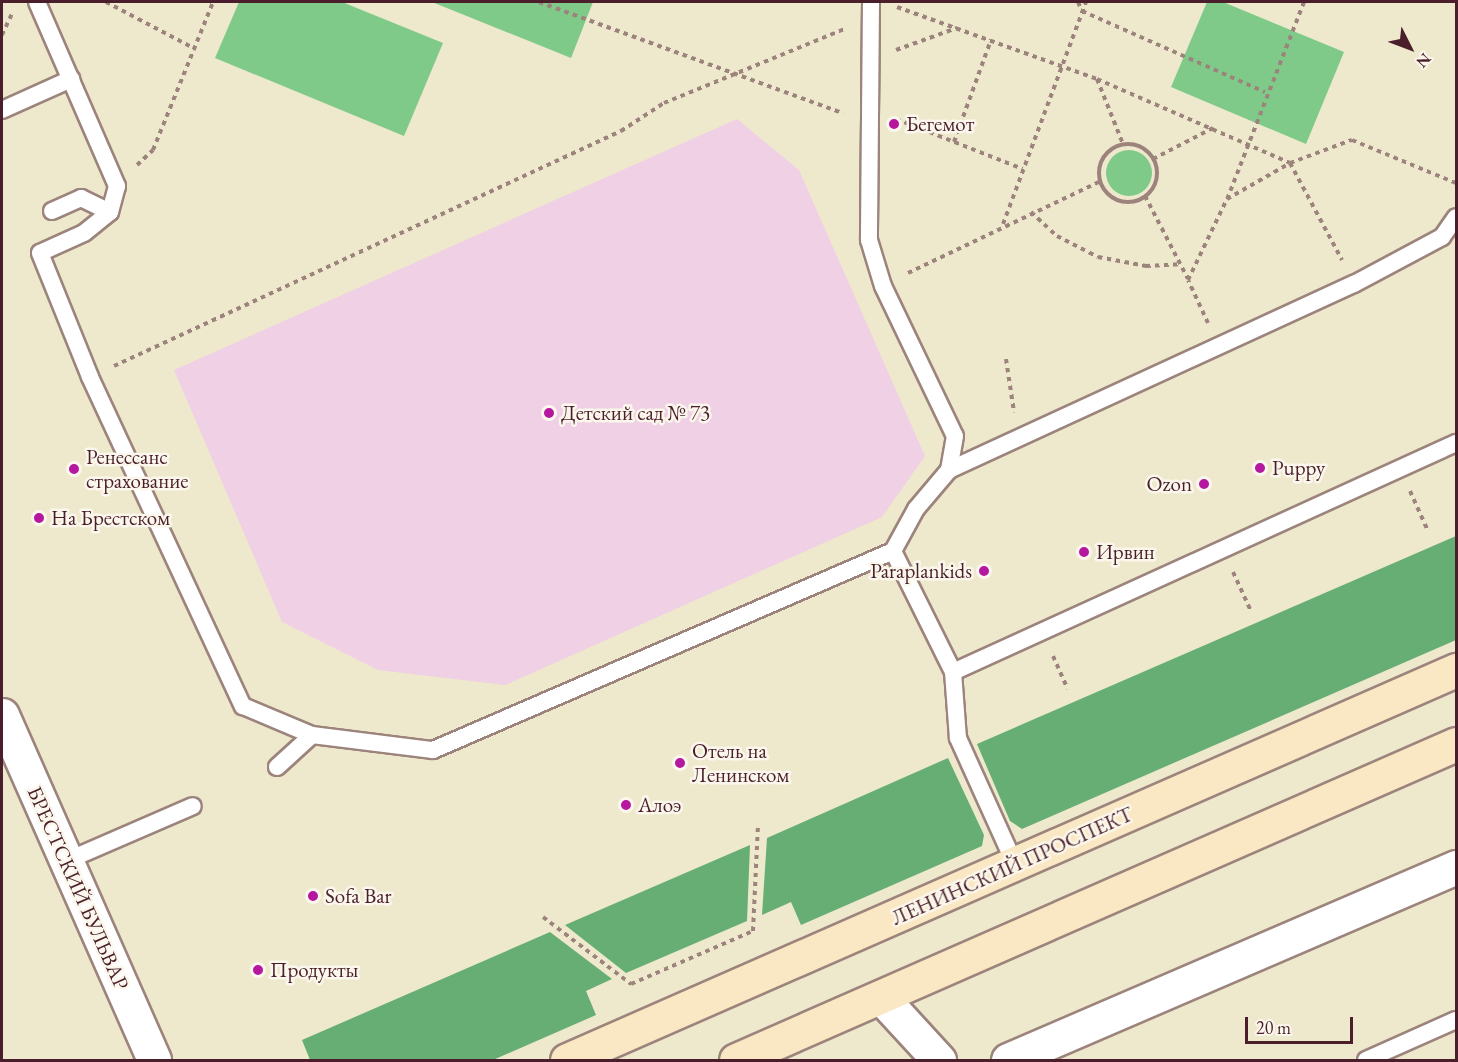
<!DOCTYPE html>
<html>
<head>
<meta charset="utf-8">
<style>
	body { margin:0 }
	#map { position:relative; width:1458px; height:1062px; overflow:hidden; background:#eee8cd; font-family:"EB Garamond",serif }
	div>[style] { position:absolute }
	.built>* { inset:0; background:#f0d0e4 }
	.green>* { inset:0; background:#7fca89 }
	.round { border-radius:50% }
	.forest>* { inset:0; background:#67ae75 }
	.path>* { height:4px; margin-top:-2px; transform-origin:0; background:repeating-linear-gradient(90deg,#9c847c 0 4.5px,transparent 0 9px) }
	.path>.ring { margin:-2px; padding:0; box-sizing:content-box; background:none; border:4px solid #9c847c; border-radius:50% }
	.roads { filter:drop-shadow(2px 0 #9c847c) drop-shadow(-2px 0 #9c847c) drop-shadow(0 2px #9c847c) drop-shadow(0 -2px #9c847c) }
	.service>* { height:16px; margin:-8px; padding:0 8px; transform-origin:8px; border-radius:8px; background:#fff }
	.minor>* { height:33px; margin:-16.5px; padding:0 16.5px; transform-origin:16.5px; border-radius:16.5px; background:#fff }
	.secondary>* { height:33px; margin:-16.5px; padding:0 16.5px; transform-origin:16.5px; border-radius:16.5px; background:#fae7c3 }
	.dots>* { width:16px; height:16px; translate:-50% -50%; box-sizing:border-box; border:3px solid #fbf7ec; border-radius:50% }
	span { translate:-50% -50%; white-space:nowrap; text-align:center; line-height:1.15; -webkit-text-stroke:5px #fbf7ec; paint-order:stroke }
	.poi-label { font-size:21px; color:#4a1f2b }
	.left { translate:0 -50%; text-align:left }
	.right { translate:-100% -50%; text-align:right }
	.street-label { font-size:21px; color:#4a1f2b }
	.frame { position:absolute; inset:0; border:3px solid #4a1f2b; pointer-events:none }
	.north { position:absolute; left:1380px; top:18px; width:60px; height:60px; -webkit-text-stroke:4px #fbf7ec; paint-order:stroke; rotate:132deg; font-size:16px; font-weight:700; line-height:24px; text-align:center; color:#4a1f2b }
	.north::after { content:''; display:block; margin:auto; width:21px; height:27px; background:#4a1f2b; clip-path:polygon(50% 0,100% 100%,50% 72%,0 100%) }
	.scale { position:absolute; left:1245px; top:1017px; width:108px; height:27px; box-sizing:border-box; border:3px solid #4a1f2b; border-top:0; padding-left:8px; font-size:18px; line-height:21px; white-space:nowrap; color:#4a1f2b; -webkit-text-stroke:4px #fbf7ec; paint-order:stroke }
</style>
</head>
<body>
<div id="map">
	<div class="built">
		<i style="clip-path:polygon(737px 119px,799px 170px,925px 456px,882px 517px,505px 685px,378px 670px,282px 622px,174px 370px)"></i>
	</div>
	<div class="green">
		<i style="clip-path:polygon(239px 2px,342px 2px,443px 43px,404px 136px,215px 58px)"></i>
		<i style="clip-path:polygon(432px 2px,593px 2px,571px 58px)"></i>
		<i style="clip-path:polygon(1207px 2px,1223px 2px,1344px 52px,1306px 144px,1171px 87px)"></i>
		<i class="round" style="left:1106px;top:150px;width:46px;height:46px"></i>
	</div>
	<div class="forest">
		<i style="clip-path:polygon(1456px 536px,1456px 640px,1022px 829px,1010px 821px,977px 744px)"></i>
		<i style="clip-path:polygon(948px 758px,984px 835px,982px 846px,801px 925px,791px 902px,762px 915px,767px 838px)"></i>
		<i style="clip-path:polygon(750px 845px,747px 921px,626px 973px,565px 925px)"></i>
		<i style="clip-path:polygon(550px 932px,612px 979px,586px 991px,596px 1015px,493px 1060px,310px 1060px,302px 1040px)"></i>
	</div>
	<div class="path">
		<i style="left:106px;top:2px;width:101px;rotate:27.8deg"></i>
		<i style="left:539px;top:2px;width:324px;rotate:20.1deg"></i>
		<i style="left:1078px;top:2px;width:10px;rotate:66deg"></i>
		<i style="left:1082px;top:11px;width:200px;rotate:23.9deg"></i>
		<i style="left:1304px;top:2px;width:212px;rotate:111.3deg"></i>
		<i style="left:1227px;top:199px;width:73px;rotate:-29.7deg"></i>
		<i style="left:1290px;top:163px;width:110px;rotate:61.8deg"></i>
		<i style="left:897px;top:7px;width:213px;rotate:19.8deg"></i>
		<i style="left:1097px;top:79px;width:210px;rotate:23.5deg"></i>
		<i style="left:1290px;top:163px;width:66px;rotate:-20.4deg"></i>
		<i style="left:1352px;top:140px;width:113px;rotate:22.5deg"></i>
		<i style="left:2px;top:35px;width:23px;rotate:-65deg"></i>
		<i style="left:896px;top:50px;width:65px;rotate:-19.8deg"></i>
		<i style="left:1097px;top:79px;width:70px;rotate:68.2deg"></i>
		<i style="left:896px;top:119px;width:136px;rotate:21.5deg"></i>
		<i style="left:954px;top:142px;width:109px;rotate:-70.1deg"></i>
		<i class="ring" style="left:1099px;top:144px;width:54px;height:54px"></i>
		<i style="left:1153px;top:159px;width:68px;rotate:-27.3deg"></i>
		<i style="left:137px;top:165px;width:22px;rotate:-43deg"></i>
		<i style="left:153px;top:150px;width:160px;rotate:-67.9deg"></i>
		<i style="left:1145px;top:196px;width:93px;rotate:62.6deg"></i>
		<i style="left:1031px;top:212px;width:35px;rotate:43deg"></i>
		<i style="left:1057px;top:236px;width:46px;rotate:27.1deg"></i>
		<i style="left:1098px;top:257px;width:49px;rotate:10.6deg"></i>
		<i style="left:1146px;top:266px;width:34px;rotate:-3deg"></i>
		<i style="left:1003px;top:224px;width:237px;rotate:-69.5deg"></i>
		<i style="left:908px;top:273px;width:212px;rotate:-25.5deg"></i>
		<i style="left:1208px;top:323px;width:47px;rotate:-114.9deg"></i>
		<i style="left:1188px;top:280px;width:90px;rotate:-64.3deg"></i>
		<i style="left:1006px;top:359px;width:54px;rotate:81.4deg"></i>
		<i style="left:114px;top:366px;width:559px;rotate:-24.87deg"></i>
		<i style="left:621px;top:131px;width:51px;rotate:-33.1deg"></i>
		<i style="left:664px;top:103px;width:195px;rotate:-22.3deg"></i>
		<i style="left:1410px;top:491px;width:44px;rotate:65.8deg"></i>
		<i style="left:1233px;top:572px;width:41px;rotate:65.3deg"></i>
		<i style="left:1053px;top:656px;width:36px;rotate:66deg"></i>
		<i style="left:543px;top:917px;width:111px;rotate:37.3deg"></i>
		<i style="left:631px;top:984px;width:133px;rotate:-23.5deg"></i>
		<i style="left:753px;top:931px;width:107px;rotate:-87.3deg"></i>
	</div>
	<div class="roads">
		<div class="service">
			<i style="left:37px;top:2px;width:201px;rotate:66.5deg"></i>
			<i style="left:117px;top:186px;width:27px;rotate:105deg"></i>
			<i style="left:110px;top:212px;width:33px;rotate:141deg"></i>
			<i style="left:84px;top:233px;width:48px;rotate:155.6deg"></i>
			<i style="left:40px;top:253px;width:134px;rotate:68deg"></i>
			<i style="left:90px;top:377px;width:363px;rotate:65.1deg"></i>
			<i style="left:243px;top:706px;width:75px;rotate:22.8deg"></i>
			<i style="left:312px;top:735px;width:122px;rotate:7.1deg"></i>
			<i style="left:433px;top:750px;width:501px;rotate:-23.39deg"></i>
			<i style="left:871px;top:2px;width:238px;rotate:90.5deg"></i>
			<i style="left:869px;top:240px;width:48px;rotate:73.1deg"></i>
			<i style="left:883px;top:286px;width:166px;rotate:64.4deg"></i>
			<i style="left:955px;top:436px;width:35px;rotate:100deg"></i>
			<i style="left:949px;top:470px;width:51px;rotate:130.2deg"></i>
			<i style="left:916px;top:509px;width:48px;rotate:118.7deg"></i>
			<i style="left:893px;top:551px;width:135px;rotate:63.6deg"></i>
			<i style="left:953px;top:672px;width:66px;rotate:85.7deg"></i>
			<i style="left:958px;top:738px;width:138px;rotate:65.7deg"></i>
			<i style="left:2px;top:110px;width:76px;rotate:-24.2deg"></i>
			<i style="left:52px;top:211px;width:32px;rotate:-24deg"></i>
			<i style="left:81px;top:198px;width:32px;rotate:26deg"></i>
			<i style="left:949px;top:470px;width:446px;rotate:-24.7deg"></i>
			<i style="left:1354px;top:284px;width:100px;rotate:-28.1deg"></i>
			<i style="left:1442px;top:237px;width:24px;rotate:-55deg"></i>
			<i style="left:953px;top:672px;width:553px;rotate:-24.48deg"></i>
			<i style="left:277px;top:767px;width:47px;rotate:-42.4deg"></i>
			<i style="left:66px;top:861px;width:138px;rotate:-23.4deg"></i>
			<i style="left:1366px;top:1060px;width:98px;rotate:-24deg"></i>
		</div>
		<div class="minor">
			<i style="left:2px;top:715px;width:377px;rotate:66.2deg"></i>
			<i style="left:881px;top:997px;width:86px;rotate:47.4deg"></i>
			<i style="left:1008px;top:1060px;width:488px;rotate:-23.3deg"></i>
		</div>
		<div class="secondary">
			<i style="left:567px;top:1060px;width:971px;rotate:-23.69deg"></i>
			<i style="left:736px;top:1060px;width:786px;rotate:-23.7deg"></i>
		</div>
	</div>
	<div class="dots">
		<i style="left:894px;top:124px;background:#b5179e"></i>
		<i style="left:549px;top:413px;background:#b5179e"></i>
		<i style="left:1260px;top:468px;background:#b5179e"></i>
		<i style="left:74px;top:469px;background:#b5179e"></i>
		<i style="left:1204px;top:484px;background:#b5179e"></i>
		<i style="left:39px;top:518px;background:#b5179e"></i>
		<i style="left:1084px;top:552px;background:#b5179e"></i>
		<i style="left:984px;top:571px;background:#b5179e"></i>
		<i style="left:680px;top:763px;background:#b5179e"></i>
		<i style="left:626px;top:805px;background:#b5179e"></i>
		<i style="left:313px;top:896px;background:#b5179e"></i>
		<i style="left:258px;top:970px;background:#b5179e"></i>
	</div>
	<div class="poi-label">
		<span class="left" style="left:906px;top:124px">Бегемот</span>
		<span class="left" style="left:561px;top:413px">Детский сад № 73</span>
		<span class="left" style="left:86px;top:469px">Ренессанс<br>страхование</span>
		<span class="left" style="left:1272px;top:468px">Puppy</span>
		<span class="right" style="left:1192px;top:484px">Ozon</span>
		<span class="left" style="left:51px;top:518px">На Брестском</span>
		<span class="left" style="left:1096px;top:552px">Ирвин</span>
		<span class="right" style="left:972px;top:571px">Paraplankids</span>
		<span class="left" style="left:692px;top:763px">Отель на<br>Ленинском</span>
		<span class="left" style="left:638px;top:805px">Алоэ</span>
		<span class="left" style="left:325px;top:896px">Sofa Bar</span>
		<span class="left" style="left:270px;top:970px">Продукты</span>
	</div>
	<div class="street-label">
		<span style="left:1012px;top:866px;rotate:-24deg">ЛЕНИНСКИЙ ПРОСПЕКТ</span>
		<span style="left:78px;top:888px;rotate:66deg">БРЕСТСКИЙ БУЛЬВАР</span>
	</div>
	<div class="frame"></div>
	<div class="north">N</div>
	<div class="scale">20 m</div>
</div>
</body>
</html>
